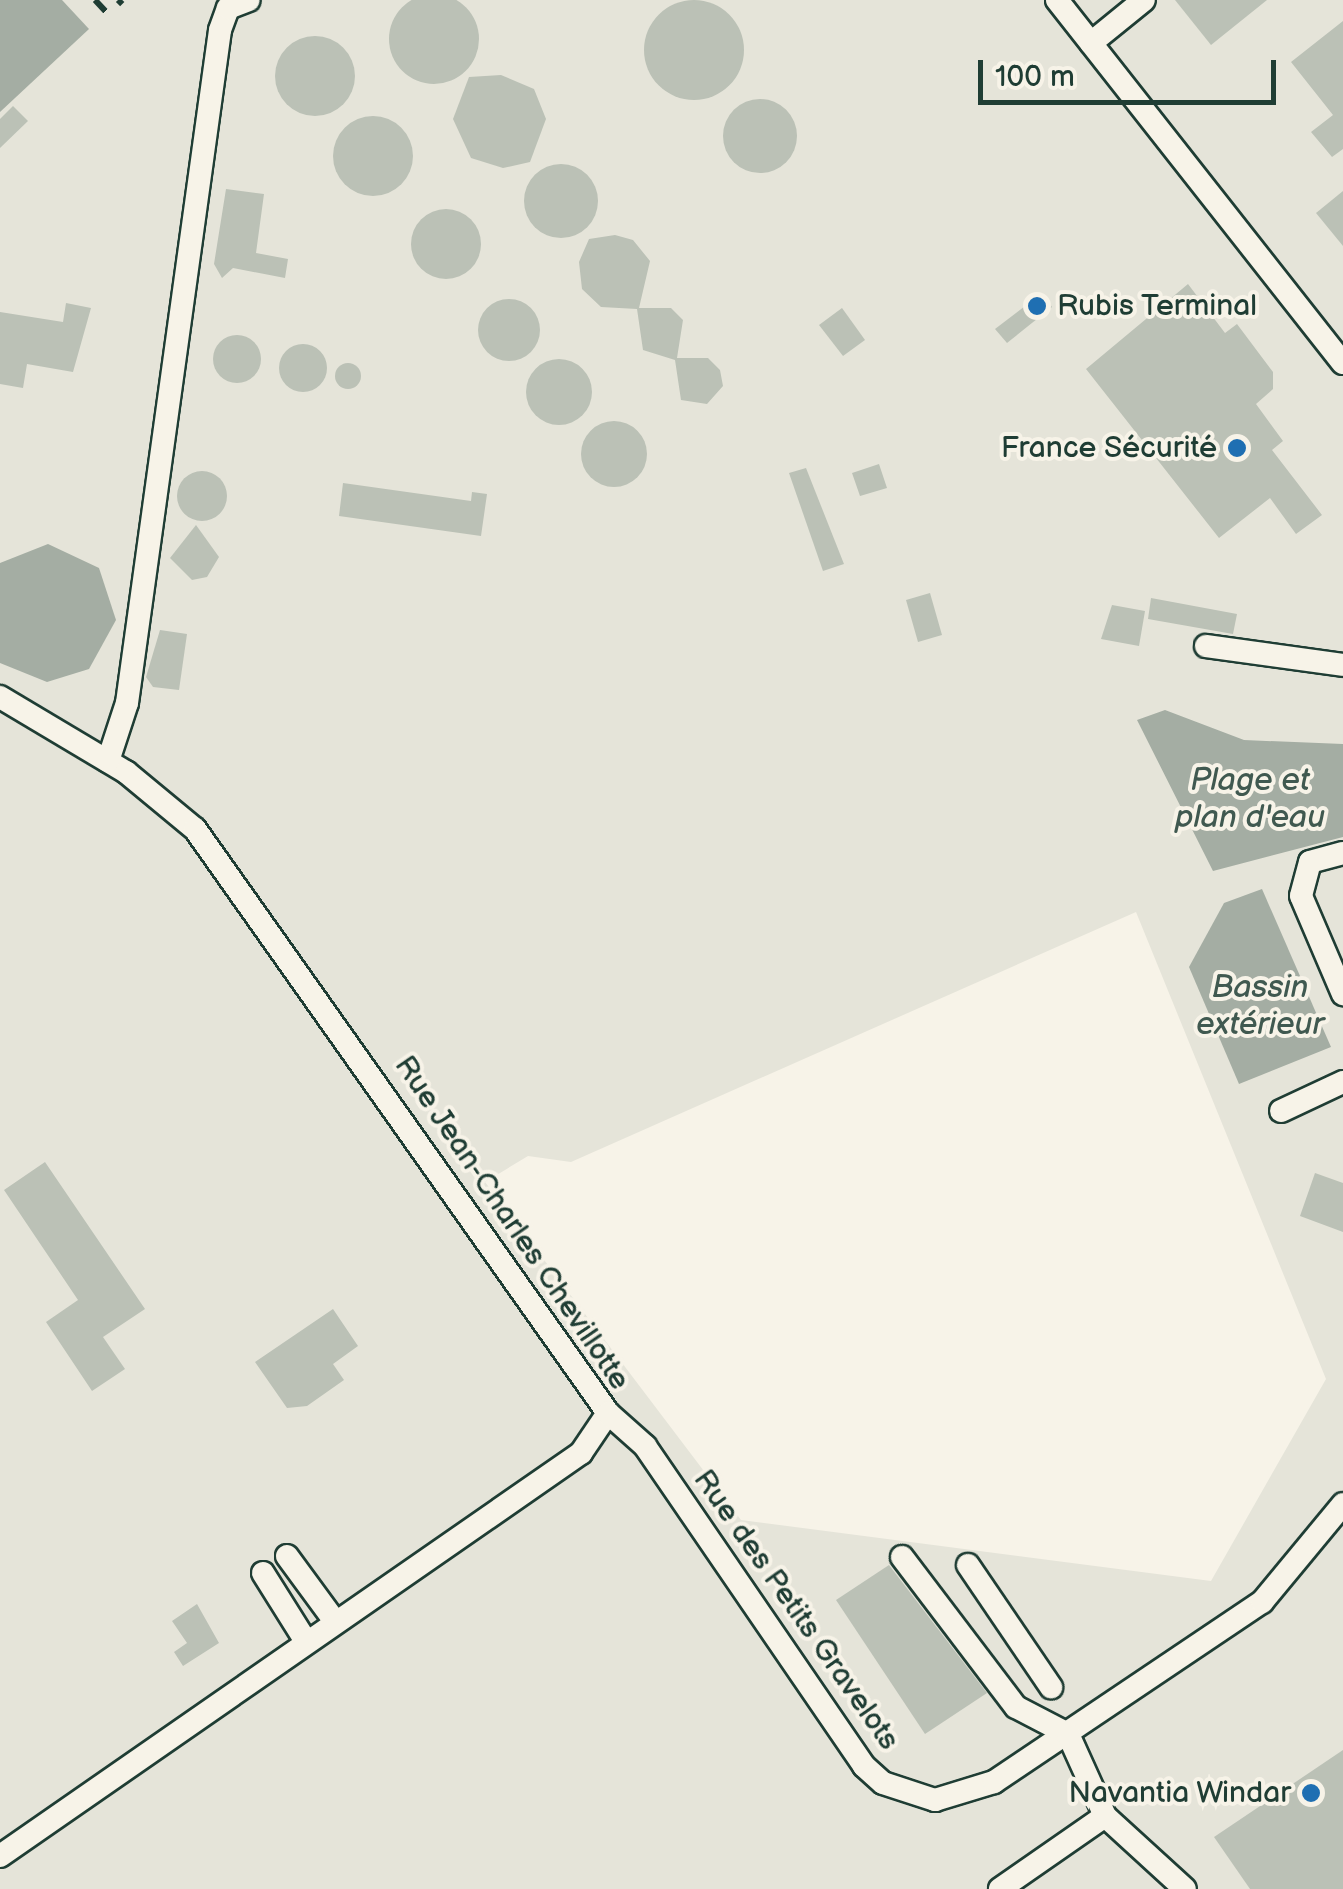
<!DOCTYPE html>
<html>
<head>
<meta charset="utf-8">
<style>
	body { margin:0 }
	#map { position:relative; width:1343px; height:1889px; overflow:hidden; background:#f7f3e8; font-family:"Balsamiq Sans",sans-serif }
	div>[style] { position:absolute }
	.built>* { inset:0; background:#e5e4d9 }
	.water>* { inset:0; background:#a4ada3 }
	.building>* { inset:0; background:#bbc1b6 }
	.round { border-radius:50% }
	.roads { filter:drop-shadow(2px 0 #1f3d34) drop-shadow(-2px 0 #1f3d34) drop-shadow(0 2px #1f3d34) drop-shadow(0 -2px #1f3d34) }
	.minor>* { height:22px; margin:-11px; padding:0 11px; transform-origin:11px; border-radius:11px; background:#f7f3e8 }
	.rail>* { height:6px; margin-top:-3px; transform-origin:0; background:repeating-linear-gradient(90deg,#1f3d34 0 15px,transparent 0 23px) }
	.dots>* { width:28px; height:28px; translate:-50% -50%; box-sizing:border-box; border:5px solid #f7f3e8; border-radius:50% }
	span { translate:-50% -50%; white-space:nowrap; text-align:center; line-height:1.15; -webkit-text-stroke:8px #f7f3e8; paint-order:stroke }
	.poi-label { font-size:30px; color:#1f3d34 }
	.left { translate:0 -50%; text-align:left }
	.right { translate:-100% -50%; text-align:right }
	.street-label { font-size:30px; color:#1f3d34 }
	.water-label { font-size:32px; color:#405950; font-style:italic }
	.scale { position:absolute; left:978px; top:60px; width:298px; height:45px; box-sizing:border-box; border:5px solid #1f3d34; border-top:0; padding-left:12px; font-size:30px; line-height:35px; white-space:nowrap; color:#1f3d34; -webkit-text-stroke:8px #f7f3e8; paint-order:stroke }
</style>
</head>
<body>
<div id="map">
	<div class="built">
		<i style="clip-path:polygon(evenodd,0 0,1343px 0,1343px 1889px,0 1889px,0 0,1136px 912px,1326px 1379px,1211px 1581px,741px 1520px,485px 1182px,528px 1156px,571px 1162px,1136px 912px)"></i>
	</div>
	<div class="water">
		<i style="clip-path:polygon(0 0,62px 0,89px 29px,0 112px)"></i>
		<i style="clip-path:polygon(48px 544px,99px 568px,116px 620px,89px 669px,47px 682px,0 663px,0 563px)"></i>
		<i style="clip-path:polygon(1165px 710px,1244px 740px,1343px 744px,1343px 837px,1213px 871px,1137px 720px)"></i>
		<i style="clip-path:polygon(1262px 889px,1331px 1047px,1239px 1084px,1189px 967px,1224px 903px)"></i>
	</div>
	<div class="building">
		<i class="round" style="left:389px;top:-6px;width:90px;height:90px"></i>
		<i class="round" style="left:644px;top:0;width:100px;height:100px"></i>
		<i style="clip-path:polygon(1175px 0,1267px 0,1211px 45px)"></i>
		<i style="clip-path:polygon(1343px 21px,1343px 149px,1332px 157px,1311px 132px,1333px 115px,1291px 62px)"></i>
		<i class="round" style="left:275px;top:36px;width:80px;height:80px"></i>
		<i style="clip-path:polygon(501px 75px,534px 89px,546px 119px,530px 162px,503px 168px,471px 158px,453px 119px,469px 77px)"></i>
		<i class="round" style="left:723px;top:99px;width:74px;height:74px"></i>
		<i style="clip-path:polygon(13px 106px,28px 121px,0 148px,0 119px)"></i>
		<i class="round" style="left:333px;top:116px;width:80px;height:80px"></i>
		<i class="round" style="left:524px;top:164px;width:74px;height:74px"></i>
		<i style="clip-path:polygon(226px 189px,264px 194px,256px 253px,288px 259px,285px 278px,233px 268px,222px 278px,214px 264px)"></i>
		<i style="clip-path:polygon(1343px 191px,1343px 246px,1316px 213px)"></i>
		<i class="round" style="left:411px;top:209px;width:70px;height:70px"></i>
		<i style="clip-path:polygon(615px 235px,633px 240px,650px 261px,639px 308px,671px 308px,683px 320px,677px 358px,708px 358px,720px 370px,723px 386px,707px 404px,681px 400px,675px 360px,643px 350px,637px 309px,601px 307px,582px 289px,579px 262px,589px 239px)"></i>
		<i style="clip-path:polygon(1188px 284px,1225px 333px,1237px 324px,1273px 372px,1273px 389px,1256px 404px,1283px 441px,1272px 450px,1322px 515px,1296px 534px,1270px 498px,1219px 538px,1086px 369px)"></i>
		<i style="clip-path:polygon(1042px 293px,1052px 307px,1007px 343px,995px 329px)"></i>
		<i class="round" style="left:478px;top:299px;width:62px;height:62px"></i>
		<i style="clip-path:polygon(66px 303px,91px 308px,73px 372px,27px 364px,23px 388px,0 384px,0 312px,63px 322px)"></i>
		<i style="clip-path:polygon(842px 308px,865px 340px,843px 356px,819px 325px)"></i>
		<i class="round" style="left:213px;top:335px;width:48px;height:48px"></i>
		<i class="round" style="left:279px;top:344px;width:48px;height:48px"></i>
		<i class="round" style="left:526px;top:359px;width:66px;height:66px"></i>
		<i class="round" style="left:335px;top:363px;width:26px;height:26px"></i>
		<i class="round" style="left:581px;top:421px;width:66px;height:66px"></i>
		<i style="clip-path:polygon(879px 464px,887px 488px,860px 496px,852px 473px)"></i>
		<i style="clip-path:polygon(806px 468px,844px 564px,823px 571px,789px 473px)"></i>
		<i class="round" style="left:177px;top:471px;width:50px;height:50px"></i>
		<i style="clip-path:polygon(343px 483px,471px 501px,472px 492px,487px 494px,481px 536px,339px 516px)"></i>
		<i style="clip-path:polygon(196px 525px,219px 557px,207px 577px,192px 580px,170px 558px)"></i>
		<i style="clip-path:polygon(930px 593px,942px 635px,918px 642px,906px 600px)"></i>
		<i style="clip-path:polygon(1151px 598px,1237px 614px,1233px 634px,1148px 619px)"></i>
		<i style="clip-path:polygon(1112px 605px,1145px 611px,1139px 646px,1101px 639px)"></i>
		<i style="clip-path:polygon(160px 630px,187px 634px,179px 690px,153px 687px,146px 677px)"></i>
		<i style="clip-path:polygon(45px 1162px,145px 1309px,103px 1337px,125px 1369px,92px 1391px,46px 1322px,78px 1300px,4px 1190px)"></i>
		<i style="clip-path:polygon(1315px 1173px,1343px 1183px,1343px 1232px,1300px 1216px)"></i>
		<i style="clip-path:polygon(333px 1309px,358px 1346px,333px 1364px,344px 1380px,307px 1406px,287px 1408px,255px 1362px)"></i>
		<i style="clip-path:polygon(889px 1565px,987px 1693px,925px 1734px,836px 1600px)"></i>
		<i style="clip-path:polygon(197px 1604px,219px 1643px,183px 1666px,174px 1652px,187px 1643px,172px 1621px)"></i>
		<i style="clip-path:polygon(1343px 1750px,1343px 1889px,1250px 1889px,1214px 1837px)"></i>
	</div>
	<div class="roads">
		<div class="minor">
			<i style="left:1057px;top:0;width:462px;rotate:51.8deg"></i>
			<i style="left:1091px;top:43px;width:68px;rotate:-39.1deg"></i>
			<i style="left:1206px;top:646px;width:138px;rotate:7.9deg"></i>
			<i style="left:0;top:697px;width:147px;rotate:30.8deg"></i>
			<i style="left:126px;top:772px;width:89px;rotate:39.6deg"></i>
			<i style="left:195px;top:829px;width:715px;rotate:54.73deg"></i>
			<i style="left:608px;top:1413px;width:48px;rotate:124deg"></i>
			<i style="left:581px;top:1453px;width:707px;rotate:145.25deg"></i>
			<i style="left:108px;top:761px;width:61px;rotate:-71.9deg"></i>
			<i style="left:127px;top:703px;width:679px;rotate:-82.13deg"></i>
			<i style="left:220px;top:30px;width:23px;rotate:-70deg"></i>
			<i style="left:228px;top:8px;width:22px;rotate:-21deg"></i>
			<i style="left:1343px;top:853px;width:34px;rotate:165deg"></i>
			<i style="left:1310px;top:862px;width:35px;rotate:105deg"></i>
			<i style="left:1301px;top:896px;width:107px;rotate:66.8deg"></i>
			<i style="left:1281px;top:1111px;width:68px;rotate:-25.1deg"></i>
			<i style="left:608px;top:1413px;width:50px;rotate:41.7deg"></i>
			<i style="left:645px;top:1446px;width:388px;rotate:55.6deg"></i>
			<i style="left:864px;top:1766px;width:25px;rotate:42deg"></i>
			<i style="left:883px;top:1783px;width:55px;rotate:18.1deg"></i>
			<i style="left:935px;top:1800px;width:62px;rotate:-17deg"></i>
			<i style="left:994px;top:1782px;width:323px;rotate:-33.9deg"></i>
			<i style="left:1262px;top:1602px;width:127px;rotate:-50.4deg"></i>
			<i style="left:287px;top:1556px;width:79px;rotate:53.7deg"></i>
			<i style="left:902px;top:1557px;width:188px;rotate:52.8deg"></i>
			<i style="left:1016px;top:1707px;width:59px;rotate:27.4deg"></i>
			<i style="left:1068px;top:1734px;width:90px;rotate:65.7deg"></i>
			<i style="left:1105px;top:1816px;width:128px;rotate:145.2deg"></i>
			<i style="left:968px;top:1565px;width:148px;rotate:55.8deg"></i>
			<i style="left:263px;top:1573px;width:79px;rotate:57.9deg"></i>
			<i style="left:1105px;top:1816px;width:108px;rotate:42.4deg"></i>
		</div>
	</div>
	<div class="rail">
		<i style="left:95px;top:0;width:19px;rotate:47deg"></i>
		<i style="left:118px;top:0;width:6px;rotate:45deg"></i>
	</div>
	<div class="dots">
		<i style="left:1037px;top:306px;background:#1f6fb2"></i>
		<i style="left:1237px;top:448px;background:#1f6fb2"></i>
		<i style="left:1311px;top:1793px;background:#1f6fb2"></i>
	</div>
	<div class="poi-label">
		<span class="left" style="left:1057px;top:306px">Rubis Terminal</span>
		<span class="right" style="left:1217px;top:448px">France Sécurité</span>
		<span class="right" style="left:1291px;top:1793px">Navantia Windar</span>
	</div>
	<div class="street-label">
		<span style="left:512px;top:1223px;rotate:56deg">Rue Jean-Charles Chevillotte</span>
		<span style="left:796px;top:1610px;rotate:55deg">Rue des Petits Gravelots</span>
	</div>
	<div class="water-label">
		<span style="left:1250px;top:800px">Plage et<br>plan d'eau</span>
		<span style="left:1260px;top:1007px">Bassin<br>extérieur</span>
	</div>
	<div class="scale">100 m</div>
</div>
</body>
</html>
